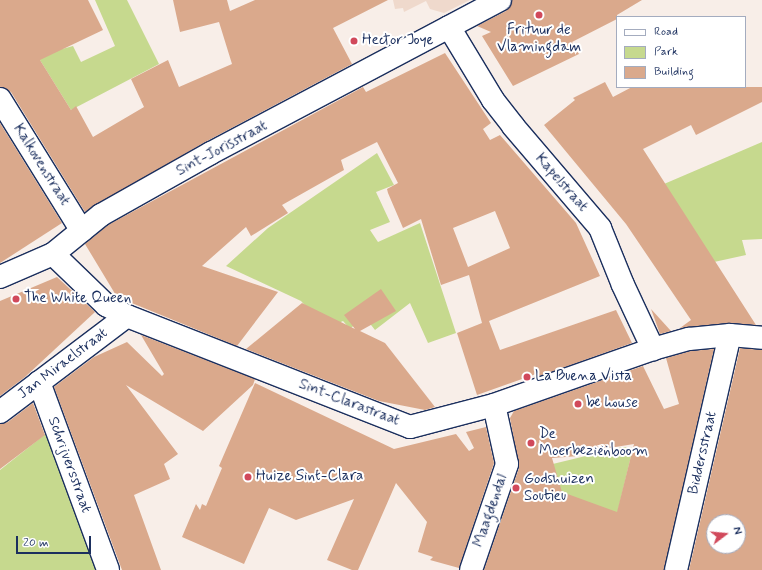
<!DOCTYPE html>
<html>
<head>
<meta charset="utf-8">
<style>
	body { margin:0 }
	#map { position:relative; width:762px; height:570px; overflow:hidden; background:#f8eee8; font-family:Mynerve,sans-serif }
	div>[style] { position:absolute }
	.built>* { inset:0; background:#efd9cc }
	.green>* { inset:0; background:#c6d98e }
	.building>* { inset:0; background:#daa98c }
	.roads { filter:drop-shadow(1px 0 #1b2f5e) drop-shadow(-1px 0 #1b2f5e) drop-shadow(0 1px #1b2f5e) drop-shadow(0 -1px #1b2f5e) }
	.minor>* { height:22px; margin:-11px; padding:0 11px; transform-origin:11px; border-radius:11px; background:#fff }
	.dots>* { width:11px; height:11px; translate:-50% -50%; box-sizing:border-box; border:2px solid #fff; border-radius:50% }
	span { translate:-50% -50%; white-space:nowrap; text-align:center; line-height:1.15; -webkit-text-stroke:4px #fff; paint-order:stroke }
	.poi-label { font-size:15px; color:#1b2f5e }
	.left { translate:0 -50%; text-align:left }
	.street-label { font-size:15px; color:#1b2f5e }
	.legend { position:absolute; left:616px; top:16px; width:130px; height:72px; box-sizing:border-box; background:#fff; border:1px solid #a4acbf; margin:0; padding:5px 7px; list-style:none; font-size:12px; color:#1b2f5e }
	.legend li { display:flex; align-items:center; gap:8px; height:20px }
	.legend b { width:20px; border:1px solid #a4acbf }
	.north { position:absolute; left:706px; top:514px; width:40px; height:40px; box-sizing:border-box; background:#fff; border:1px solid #a4acbf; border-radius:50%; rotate:74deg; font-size:11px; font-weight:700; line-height:16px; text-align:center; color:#1b2f5e }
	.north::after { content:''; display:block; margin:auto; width:14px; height:18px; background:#d1495b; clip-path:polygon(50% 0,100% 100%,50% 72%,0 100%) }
	.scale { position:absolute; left:16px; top:536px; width:75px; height:18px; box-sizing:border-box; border:2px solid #1b2f5e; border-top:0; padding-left:5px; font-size:12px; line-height:14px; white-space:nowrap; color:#1b2f5e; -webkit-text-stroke:3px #fff; paint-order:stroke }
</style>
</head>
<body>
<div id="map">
	<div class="built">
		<i style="clip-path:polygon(393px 0,470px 0,444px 13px,430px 9px,426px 1px,404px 12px,403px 8px,395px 9px)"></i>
	</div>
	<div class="green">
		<i style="clip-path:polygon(95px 0,127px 0,159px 64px,71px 110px,7px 7px,62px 49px,73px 46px,81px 62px,115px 46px)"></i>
		<i style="clip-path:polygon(762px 142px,762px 239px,742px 240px,746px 255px,714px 262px,664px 184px)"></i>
		<i style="clip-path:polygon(377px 153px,394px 185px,376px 192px,390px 222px,370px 230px,378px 242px,420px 223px,456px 333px,428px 343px,410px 303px,375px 330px,364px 316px,350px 329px,343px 321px,332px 326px,314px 315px,301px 301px,226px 266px,268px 228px)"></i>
		<i style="clip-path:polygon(48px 432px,97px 570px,0 570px,0 470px)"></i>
		<i style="clip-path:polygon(623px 447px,633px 448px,612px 535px,532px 469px)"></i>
	</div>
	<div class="building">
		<i style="clip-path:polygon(0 0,88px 0,103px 30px,40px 60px,71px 110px,76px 106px,93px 137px,144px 107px,131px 79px,168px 60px,179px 87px,232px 64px,219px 22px,180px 32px,173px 0,227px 0,230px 11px,255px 0,388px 0,333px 28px,352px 64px,205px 142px,85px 212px,11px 92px,0 87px)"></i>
		<i style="clip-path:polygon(512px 0,642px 0,617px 15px,617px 19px,572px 42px,579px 54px,513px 86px,482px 36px,491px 32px,477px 26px,506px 11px)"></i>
		<i style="clip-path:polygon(evenodd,445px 53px,491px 123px,483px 129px,490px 140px,500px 135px,576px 223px,600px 276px,489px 321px,500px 350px,616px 310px,632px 343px,534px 378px,536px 374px,477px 395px,457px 333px,482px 323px,469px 275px,441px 285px,421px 219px,403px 228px,388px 193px,387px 189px,398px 183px,377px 142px,341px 160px,344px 170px,282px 205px,288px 213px,251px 236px,246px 227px,202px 266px,278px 292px,237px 346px,117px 297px,85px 244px,108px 225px,363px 87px,366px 92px,445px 53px,495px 211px,510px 248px,468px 267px,453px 228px,495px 211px)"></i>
		<i style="clip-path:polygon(605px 82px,613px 97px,632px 87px,762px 87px,762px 102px,696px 135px,691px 125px,643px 149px,756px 325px,729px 323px,680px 328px,691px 320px,626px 224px,544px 125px,575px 100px,573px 98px)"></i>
		<i style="clip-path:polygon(0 123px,62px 223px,0 263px)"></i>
		<i style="clip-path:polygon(57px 277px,95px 312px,25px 377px,0 396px,0 301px)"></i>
		<i style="clip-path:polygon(381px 289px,396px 311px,360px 331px,385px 343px,435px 407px,425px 410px,379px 401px,246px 349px,302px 303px,355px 329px,344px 315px)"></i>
		<i style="clip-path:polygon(651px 309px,671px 331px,660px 334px)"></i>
		<i style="clip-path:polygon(141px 335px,255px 379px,253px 385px,203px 431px,126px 385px,178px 454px,164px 464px,170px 479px,134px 495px,161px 570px,122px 570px,54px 387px,94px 357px,127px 342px,162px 376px,164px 374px)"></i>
		<i style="clip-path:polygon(evenodd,740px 348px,762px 350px,762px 570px,689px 570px,740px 348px,714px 522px,738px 522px,738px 546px,714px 546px,714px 522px)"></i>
		<i style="clip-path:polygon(evenodd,714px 349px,664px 570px,484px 570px,519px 468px,510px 418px,514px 411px,643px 366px,664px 409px,679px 404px,666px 358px,691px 351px,714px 349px,634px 444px,617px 512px,562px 492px,552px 458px,579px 456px,578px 453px,634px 444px)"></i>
		<i style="clip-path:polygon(255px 383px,394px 449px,456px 434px,469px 451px,474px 448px,466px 432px,486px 427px,494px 463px,459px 568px,430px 560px,433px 557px,418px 552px,427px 522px,396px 483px,358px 570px,352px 570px,327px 560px,354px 499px,296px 520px,269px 508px,244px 564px,182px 537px,196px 504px,200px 510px,202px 504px,206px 506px,222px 468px,219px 466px)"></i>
		<i style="clip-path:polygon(33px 403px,45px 435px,0 469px,0 424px,8px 422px)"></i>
	</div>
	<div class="roads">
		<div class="minor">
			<i style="left:449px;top:27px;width:85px;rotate:58.9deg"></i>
			<i style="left:493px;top:100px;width:33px;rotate:52deg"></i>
			<i style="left:513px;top:126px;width:134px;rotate:49.5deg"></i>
			<i style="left:600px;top:228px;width:61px;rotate:68deg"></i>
			<i style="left:623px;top:285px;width:71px;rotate:64.9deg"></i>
			<i style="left:0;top:99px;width:155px;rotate:58.2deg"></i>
			<i style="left:53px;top:254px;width:74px;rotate:43.9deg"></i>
			<i style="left:106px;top:305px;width:24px;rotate:28deg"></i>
			<i style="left:127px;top:316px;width:304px;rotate:21.4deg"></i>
			<i style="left:410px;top:427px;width:87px;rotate:-14.7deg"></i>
			<i style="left:494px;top:405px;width:169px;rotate:-19.4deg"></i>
			<i style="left:653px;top:349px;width:37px;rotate:-16deg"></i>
			<i style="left:689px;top:339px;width:41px;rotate:-5.6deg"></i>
			<i style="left:730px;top:335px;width:32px;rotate:5deg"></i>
			<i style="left:0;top:277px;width:58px;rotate:-23.5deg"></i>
			<i style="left:53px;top:254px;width:62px;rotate:-39.1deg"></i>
			<i style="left:101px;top:215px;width:126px;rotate:-29.4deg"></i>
			<i style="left:211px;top:153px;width:327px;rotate:-27.9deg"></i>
			<i style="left:39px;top:382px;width:200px;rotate:69.8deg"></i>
			<i style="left:0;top:412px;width:159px;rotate:-37.1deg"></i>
			<i style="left:471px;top:570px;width:112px;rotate:-71.2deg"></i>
			<i style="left:507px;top:464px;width:60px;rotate:-102.4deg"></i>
			<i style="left:676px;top:570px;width:241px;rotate:-77.1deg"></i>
		</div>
	</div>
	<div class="dots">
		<i style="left:539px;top:15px;background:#d1495b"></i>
		<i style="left:354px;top:41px;background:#d1495b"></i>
		<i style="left:16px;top:299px;background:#d1495b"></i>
		<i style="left:527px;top:377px;background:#d1495b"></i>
		<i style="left:578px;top:404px;background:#d1495b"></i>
		<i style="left:531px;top:443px;background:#d1495b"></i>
		<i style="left:248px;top:477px;background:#d1495b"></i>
		<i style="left:516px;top:488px;background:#d1495b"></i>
	</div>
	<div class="poi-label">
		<span style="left:539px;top:39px">Frituur de<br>Vlamingdam</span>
		<span class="left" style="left:362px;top:41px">Hector Joye</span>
		<span class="left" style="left:24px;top:299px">The White Queen</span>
		<span class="left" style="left:535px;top:377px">La Buena Vista</span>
		<span class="left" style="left:586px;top:404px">be house</span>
		<span class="left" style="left:539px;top:443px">De<br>Moerbeziënboom</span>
		<span class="left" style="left:256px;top:477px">Huize Sint-Clara</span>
		<span class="left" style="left:524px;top:488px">Godshuizen<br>Soutieu</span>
	</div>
	<div class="street-label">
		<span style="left:222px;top:149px;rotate:-28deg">Sint-Jorisstraat</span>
		<span style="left:41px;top:165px;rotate:58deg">Kalkovenstraat</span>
		<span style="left:561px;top:183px;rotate:49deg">Kapelstraat</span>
		<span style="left:63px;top:364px;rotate:-37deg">Jan Miraelstraat</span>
		<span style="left:349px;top:403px;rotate:21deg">Sint-Clarastraat</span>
		<span style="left:703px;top:453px;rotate:-77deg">Biddersstraat</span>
		<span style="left:69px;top:465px;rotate:70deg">Schrijversstraat</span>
		<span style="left:491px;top:511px;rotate:-71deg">Maagdendal</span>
	</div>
	<ul class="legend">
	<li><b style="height:5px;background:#fff"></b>Road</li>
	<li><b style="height:11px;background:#c6d98e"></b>Park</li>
	<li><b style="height:11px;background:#daa98c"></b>Building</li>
	</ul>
	<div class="north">N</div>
	<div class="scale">20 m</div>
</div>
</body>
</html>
